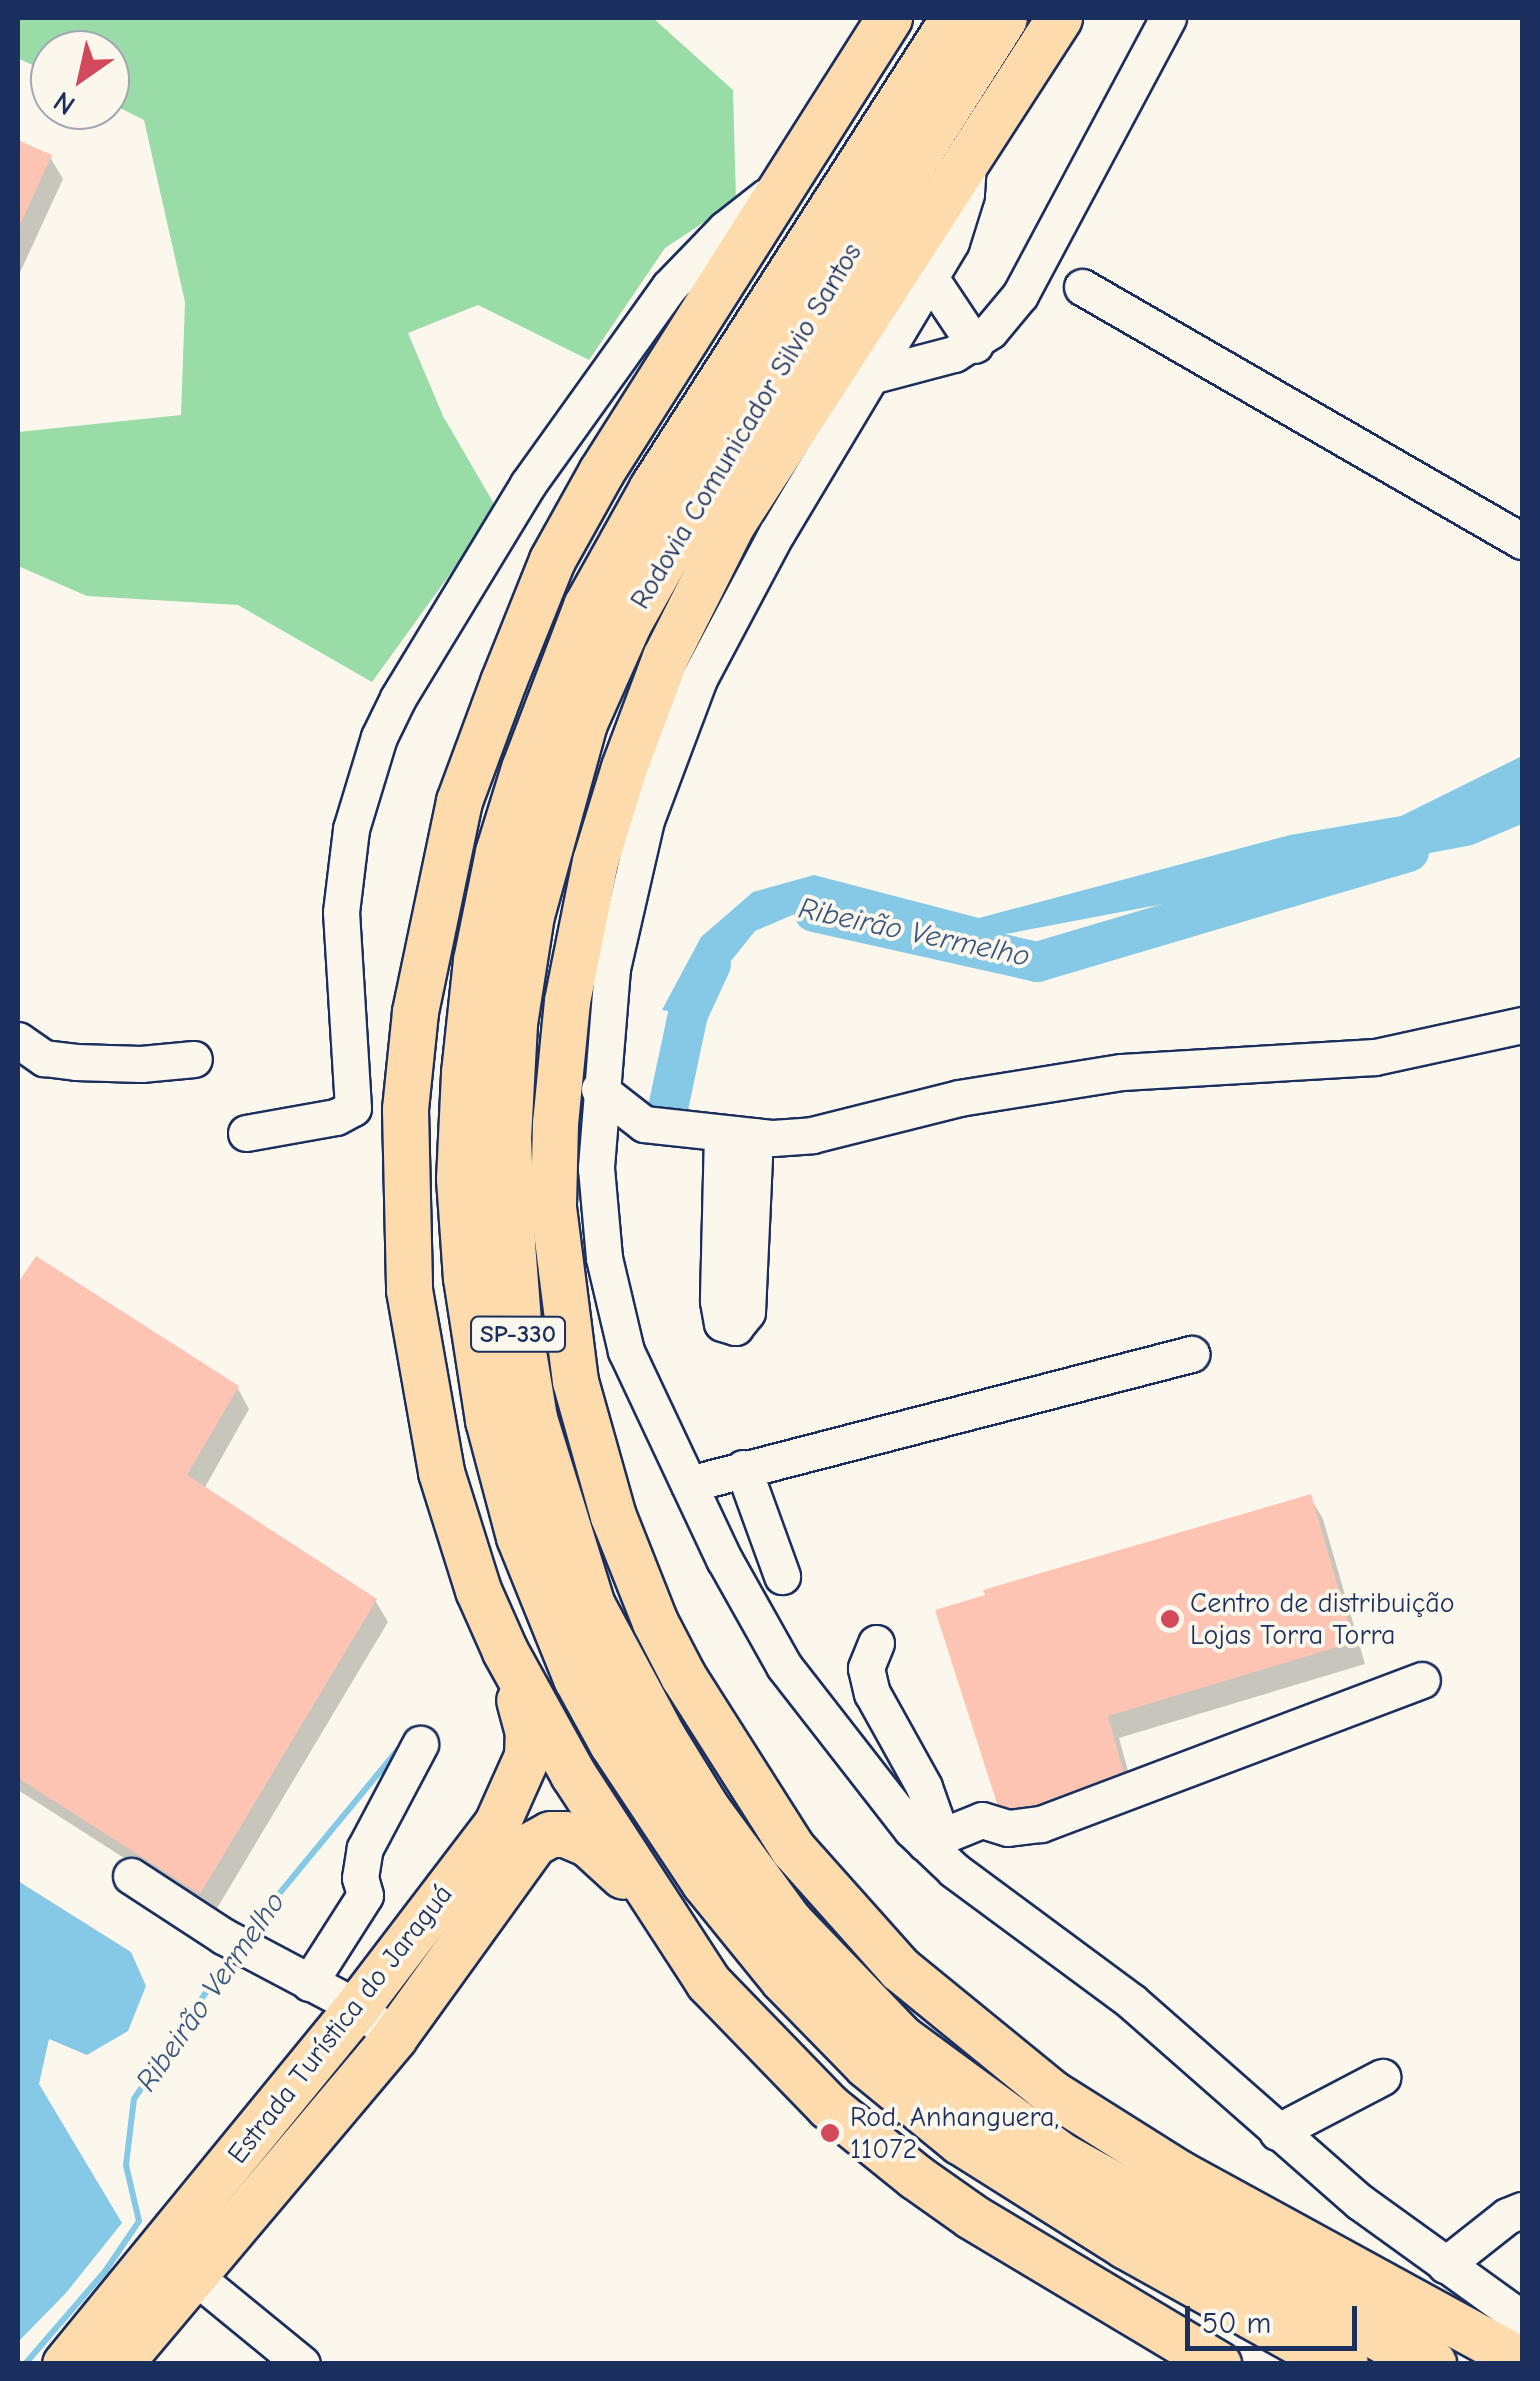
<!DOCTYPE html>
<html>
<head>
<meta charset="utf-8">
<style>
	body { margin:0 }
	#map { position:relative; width:1540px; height:2381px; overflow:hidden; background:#fbf7ec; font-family:"Comic Neue",sans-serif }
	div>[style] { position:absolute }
	.green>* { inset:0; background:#99dca7 }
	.water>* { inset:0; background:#86c9e7 }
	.shadow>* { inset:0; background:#0003 }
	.stream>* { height:6px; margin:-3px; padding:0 3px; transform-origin:3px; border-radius:3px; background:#86c9e7 }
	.river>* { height:40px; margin:-20px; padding:0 20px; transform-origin:20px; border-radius:20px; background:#86c9e7 }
	.building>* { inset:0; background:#fdc4b3 }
	.roads { filter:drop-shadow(2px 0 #1b2f5e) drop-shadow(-2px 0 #1b2f5e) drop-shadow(0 2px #1b2f5e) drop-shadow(0 -2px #1b2f5e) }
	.minor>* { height:35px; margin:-17.5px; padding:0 17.5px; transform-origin:17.5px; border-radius:17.5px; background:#fbf7ec }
	.major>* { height:45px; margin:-22.5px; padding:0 22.5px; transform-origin:22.5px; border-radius:22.5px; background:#fedbac }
	.highway>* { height:50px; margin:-25px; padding:0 25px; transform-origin:25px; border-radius:25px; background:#fedbac }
	.dots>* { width:28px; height:28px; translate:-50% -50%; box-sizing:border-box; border:5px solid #fbf7ec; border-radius:50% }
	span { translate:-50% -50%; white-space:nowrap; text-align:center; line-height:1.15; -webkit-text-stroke:8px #fbf7ec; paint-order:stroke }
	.shield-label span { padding:2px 8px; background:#fbf7ec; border:2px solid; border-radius:8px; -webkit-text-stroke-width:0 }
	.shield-label { font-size:25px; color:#1b2f5e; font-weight:700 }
	.street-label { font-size:28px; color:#1b2f5e }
	.poi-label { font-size:28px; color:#1b2f5e }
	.left { translate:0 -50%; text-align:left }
	.water-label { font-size:30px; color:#365680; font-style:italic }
	.frame { position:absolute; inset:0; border:20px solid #1b2f5e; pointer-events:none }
	.north { position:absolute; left:30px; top:30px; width:100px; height:100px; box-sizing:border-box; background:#fbf7ec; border:2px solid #a1a7b3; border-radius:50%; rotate:214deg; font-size:28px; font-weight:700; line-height:40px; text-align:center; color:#1b2f5e }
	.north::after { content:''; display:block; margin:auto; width:35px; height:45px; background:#d1495b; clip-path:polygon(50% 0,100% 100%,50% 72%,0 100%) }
	.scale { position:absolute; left:1185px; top:2306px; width:172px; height:45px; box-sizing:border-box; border:5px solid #1b2f5e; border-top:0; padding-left:12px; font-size:30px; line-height:35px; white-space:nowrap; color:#1b2f5e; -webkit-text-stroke:8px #fbf7ec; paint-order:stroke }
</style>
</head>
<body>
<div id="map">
	<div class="green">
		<i style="clip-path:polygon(18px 18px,653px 18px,733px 90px,736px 201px,665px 248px,589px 360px,478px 305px,408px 333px,443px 416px,497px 509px,372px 682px,238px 605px,87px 596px,18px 566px,18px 432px,181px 415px,185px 302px,144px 120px,110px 103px,110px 50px,50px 50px,50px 74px,18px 58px)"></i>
	</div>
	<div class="water">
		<i style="clip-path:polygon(1522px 756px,1522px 824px,1472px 845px,980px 939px,795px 914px,755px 931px,727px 966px,705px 1017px,662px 1010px,701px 937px,753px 892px,814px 875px,979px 918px,1290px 835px,1401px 816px)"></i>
		<i style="clip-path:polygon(18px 1881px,131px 1952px,146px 1986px,128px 2031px,87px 2055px,49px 2039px,39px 2084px,122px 2223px,66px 2293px,18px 2342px)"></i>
	</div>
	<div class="shadow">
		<i style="clip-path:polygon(18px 143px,50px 157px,63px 179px,18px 277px)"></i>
		<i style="clip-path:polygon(36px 1259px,237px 1387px,249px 1409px,204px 1489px,375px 1600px,388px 1622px,213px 1915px,18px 1790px,18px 1287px)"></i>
		<i style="clip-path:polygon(1310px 1497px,1323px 1519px,1365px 1664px,1119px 1738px,1136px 1800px,1003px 1815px)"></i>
	</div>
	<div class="stream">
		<i style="left:246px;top:1934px;width:242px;rotate:-50.5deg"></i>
		<i style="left:25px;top:2364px;width:124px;rotate:-49.2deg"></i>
		<i style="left:106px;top:2270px;width:59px;rotate:-56deg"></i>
		<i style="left:139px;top:2221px;width:57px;rotate:-103.1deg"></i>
		<i style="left:126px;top:2165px;width:66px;rotate:-83.1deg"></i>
		<i style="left:134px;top:2099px;width:177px;rotate:-56deg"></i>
	</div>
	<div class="river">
		<i style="left:814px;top:912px;width:229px;rotate:12.6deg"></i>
		<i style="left:1037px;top:962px;width:388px;rotate:-16.5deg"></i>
		<i style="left:667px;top:1113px;width:101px;rotate:-78deg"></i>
		<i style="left:688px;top:1014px;width:55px;rotate:-65.3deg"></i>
	</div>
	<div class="building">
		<i style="clip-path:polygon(18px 140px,52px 155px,18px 229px)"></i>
		<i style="clip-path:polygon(36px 1256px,239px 1386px,187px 1475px,377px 1599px,200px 1894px,18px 1778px,18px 1283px)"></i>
		<i style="clip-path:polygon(1311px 1494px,1354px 1642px,1108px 1716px,1125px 1777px,1001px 1816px,935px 1610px,985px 1595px,983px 1590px)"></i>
	</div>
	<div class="roads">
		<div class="minor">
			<i style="left:968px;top:164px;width:30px;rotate:94deg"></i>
			<i style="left:966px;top:194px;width:50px;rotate:107.4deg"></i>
			<i style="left:951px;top:242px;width:340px;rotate:120.9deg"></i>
			<i style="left:776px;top:534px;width:164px;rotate:118deg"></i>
			<i style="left:699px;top:679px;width:151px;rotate:110.6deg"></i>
			<i style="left:646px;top:820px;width:152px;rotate:102.9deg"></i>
			<i style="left:612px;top:968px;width:201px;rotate:94.6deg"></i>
			<i style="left:596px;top:1168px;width:90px;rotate:84.9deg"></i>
			<i style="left:604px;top:1258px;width:96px;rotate:76.7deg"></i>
			<i style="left:626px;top:1351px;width:230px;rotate:64.8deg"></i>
			<i style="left:724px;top:1559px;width:123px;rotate:60.7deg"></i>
			<i style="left:784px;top:1666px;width:207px;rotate:52.1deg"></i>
			<i style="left:911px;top:1829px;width:59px;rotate:43.6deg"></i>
			<i style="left:954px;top:1870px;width:220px;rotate:36.5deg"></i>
			<i style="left:1131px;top:2001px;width:305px;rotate:41.3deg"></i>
			<i style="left:1360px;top:2202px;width:200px;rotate:35.8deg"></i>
			<i style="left:931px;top:279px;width:79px;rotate:56.3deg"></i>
			<i style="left:1082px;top:287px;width:508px;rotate:30deg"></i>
			<i style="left:870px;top:376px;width:87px;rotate:-14.7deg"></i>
			<i style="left:954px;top:354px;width:43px;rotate:-32.6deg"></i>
			<i style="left:990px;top:331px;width:47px;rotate:-50.2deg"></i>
			<i style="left:1020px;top:295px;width:314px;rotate:-61.9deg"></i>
			<i style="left:18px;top:1040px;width:32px;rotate:35deg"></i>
			<i style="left:44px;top:1058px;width:32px;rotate:7deg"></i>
			<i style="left:76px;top:1062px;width:65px;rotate:1.8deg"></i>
			<i style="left:141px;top:1064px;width:53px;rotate:-5.4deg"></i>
			<i style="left:599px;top:1089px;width:57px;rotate:37.9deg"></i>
			<i style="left:644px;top:1124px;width:130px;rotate:6.2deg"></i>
			<i style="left:773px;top:1138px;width:39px;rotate:-4deg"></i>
			<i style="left:812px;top:1135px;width:152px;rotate:-14.1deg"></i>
			<i style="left:959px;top:1098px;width:165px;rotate:-9.1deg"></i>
			<i style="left:1122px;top:1072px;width:253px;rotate:-3.4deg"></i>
			<i style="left:1375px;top:1057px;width:150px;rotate:-12.3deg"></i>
			<i style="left:246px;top:1133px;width:91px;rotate:-10.1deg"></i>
			<i style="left:336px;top:1117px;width:19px;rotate:-28deg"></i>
			<i style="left:353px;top:1108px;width:196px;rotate:-93.5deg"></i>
			<i style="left:341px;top:912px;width:84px;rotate:-83.1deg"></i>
			<i style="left:351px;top:829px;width:96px;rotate:-73.1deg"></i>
			<i style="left:379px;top:737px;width:43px;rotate:-64deg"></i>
			<i style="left:398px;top:698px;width:250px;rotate:-58.7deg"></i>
			<i style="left:528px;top:484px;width:242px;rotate:-54.4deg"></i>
			<i style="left:669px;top:287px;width:81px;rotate:-46deg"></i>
			<i style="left:725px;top:229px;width:53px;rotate:-38.2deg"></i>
			<i style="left:722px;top:1133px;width:168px;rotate:91.4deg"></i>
			<i style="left:718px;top:1301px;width:22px;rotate:80deg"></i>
			<i style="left:722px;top:1323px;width:14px;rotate:17deg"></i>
			<i style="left:735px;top:1327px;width:19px;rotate:-51deg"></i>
			<i style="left:747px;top:1312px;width:176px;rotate:-87.4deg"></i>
			<i style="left:743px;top:1468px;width:115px;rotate:70.1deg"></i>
			<i style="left:689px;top:1484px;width:519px;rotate:-14.52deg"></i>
			<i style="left:876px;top:1643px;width:27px;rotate:112deg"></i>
			<i style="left:866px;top:1668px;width:26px;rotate:77deg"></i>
			<i style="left:872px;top:1693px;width:107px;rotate:61deg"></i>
			<i style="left:924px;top:1787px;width:51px;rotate:70.5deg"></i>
			<i style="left:925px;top:1843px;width:61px;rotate:-22deg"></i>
			<i style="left:982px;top:1820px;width:27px;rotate:17deg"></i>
			<i style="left:1008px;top:1828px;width:33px;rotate:-7deg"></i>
			<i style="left:1041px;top:1824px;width:407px;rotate:-20.7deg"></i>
			<i style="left:131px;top:1876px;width:110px;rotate:33.1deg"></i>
			<i style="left:223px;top:1936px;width:152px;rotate:27.9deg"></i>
			<i style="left:357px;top:2007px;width:48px;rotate:39deg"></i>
			<i style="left:309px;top:1983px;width:104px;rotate:-57.5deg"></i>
			<i style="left:365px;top:1895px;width:18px;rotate:-106deg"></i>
			<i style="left:360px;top:1878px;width:30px;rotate:-81deg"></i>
			<i style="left:365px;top:1848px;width:118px;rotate:-62.1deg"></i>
			<i style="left:1277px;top:2132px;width:119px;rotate:-27.6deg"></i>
			<i style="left:175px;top:2260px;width:164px;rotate:39.3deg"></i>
			<i style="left:1445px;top:2265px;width:79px;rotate:-38.3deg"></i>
			<i style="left:1507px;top:2216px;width:16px;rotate:-22deg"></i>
		</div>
		<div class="major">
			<i style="left:889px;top:18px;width:538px;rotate:122.39deg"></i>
			<i style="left:601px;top:472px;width:101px;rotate:119.1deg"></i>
			<i style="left:552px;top:560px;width:131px;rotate:111.9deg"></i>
			<i style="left:503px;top:682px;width:127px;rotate:110.3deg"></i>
			<i style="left:459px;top:801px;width:216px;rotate:101.8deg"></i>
			<i style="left:415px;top:1012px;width:98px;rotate:95.9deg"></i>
			<i style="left:405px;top:1109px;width:181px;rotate:88.7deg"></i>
			<i style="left:409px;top:1290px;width:185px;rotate:80deg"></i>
			<i style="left:441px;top:1472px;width:124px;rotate:72.6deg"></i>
			<i style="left:478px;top:1590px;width:67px;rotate:66.1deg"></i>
			<i style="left:505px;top:1651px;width:141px;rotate:61.1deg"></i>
			<i style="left:573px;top:1774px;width:248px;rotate:57deg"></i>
			<i style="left:708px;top:1982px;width:173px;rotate:45.9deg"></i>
			<i style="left:828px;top:2106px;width:113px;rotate:38.9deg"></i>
			<i style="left:916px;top:2177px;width:67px;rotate:35.3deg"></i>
			<i style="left:971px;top:2216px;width:288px;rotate:30.9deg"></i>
			<i style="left:1059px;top:18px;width:602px;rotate:122.87deg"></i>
			<i style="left:732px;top:524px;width:149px;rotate:116.7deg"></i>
			<i style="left:665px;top:657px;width:117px;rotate:110.4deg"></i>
			<i style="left:624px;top:767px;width:98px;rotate:107.1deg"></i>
			<i style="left:595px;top:861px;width:143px;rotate:101.3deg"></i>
			<i style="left:567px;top:1001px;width:123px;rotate:95.6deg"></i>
			<i style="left:555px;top:1123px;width:84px;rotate:91.4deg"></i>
			<i style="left:553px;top:1207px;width:175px;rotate:82.8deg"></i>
			<i style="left:575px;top:1381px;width:140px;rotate:74.3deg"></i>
			<i style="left:613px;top:1516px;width:114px;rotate:68.4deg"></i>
			<i style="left:655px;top:1622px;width:61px;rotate:62.6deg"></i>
			<i style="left:683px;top:1676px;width:205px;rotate:57.6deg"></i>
			<i style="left:793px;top:1849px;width:161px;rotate:48.3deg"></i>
			<i style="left:900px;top:1969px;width:196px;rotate:39.2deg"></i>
			<i style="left:1052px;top:2093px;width:150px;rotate:32.2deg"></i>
			<i style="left:1179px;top:2173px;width:391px;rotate:28.7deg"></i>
			<i style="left:65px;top:2364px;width:461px;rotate:-50.7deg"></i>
			<i style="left:357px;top:2007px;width:231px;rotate:-52.7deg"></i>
			<i style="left:497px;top:1823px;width:73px;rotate:-65.9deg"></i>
			<i style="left:527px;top:1756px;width:23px;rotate:-88deg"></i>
			<i style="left:528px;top:1733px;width:34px;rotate:-105deg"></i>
			<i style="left:119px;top:2364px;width:427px;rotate:-49.9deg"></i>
			<i style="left:394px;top:2037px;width:239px;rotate:-54.2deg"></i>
			<i style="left:534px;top:1843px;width:18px;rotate:-29deg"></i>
			<i style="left:550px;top:1834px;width:15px"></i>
			<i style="left:565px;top:1834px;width:25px;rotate:23deg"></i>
			<i style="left:588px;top:1844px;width:47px;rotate:42.4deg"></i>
		</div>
		<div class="highway">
			<i style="left:957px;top:18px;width:560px;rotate:122.67deg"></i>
			<i style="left:655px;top:489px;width:135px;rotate:119.2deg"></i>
			<i style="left:589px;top:607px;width:173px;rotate:110.9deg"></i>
			<i style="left:527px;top:769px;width:88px;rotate:107.2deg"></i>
			<i style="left:501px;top:853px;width:110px;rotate:101.5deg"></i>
			<i style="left:479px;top:961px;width:114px;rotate:96.1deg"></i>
			<i style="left:467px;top:1074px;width:105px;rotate:92.7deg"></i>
			<i style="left:462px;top:1179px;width:99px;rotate:86deg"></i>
			<i style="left:469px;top:1278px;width:144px;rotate:81.2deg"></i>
			<i style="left:491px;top:1420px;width:121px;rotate:75.2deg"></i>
			<i style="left:522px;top:1537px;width:152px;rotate:68deg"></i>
			<i style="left:579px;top:1678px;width:73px;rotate:61.3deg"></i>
			<i style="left:614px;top:1742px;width:168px;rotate:56.4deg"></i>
			<i style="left:707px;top:1882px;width:124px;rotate:50.9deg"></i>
			<i style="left:785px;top:1978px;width:120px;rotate:45.7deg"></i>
			<i style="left:869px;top:2064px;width:120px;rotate:39.3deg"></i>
			<i style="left:962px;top:2140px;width:195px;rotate:32.2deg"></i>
			<i style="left:1127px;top:2244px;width:247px;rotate:29.1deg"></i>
			<i style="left:1002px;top:18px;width:580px;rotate:122.4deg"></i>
			<i style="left:691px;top:508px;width:131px;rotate:119.3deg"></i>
			<i style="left:627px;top:622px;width:111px;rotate:114deg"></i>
			<i style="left:582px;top:723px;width:199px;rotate:105.4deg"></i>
			<i style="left:529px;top:915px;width:110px;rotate:98.9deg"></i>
			<i style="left:512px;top:1024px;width:114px;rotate:93deg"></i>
			<i style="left:506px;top:1138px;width:106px;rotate:87.8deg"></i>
			<i style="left:510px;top:1244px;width:78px;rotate:85.6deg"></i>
			<i style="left:516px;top:1322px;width:98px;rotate:80.6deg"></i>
			<i style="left:532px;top:1419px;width:196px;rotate:72.8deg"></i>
			<i style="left:590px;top:1606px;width:152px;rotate:61.8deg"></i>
			<i style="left:662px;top:1740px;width:82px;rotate:58.4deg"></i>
			<i style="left:705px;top:1810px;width:139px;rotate:53.8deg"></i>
			<i style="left:787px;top:1922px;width:163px;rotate:46.2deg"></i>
			<i style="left:900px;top:2040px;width:197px;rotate:36.3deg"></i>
			<i style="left:1059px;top:2157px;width:426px;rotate:29.1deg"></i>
		</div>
	</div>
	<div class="dots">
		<i style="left:1170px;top:1619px;background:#d1495b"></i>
		<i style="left:830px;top:2133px;background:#d1495b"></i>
	</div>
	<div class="shield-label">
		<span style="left:518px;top:1334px">SP-330</span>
	</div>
	<div class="street-label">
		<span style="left:746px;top:426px;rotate:-59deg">Rodovia Comunicador Silvio Santos</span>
		<span style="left:340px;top:2024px;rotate:-52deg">Estrada Turística do Jaraguá</span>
	</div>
	<div class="poi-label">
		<span class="left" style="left:1190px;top:1619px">Centro de distribuição<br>Lojas Torra Torra</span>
		<span class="left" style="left:850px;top:2133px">Rod. Anhanguera,<br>11072</span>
	</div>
	<div class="water-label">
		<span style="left:914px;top:933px;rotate:12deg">Ribeirão Vermelho</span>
		<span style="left:211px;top:1992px;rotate:-55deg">Ribeirão Vermelho</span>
	</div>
	<div class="frame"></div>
	<div class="north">N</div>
	<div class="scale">50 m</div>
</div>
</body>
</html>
